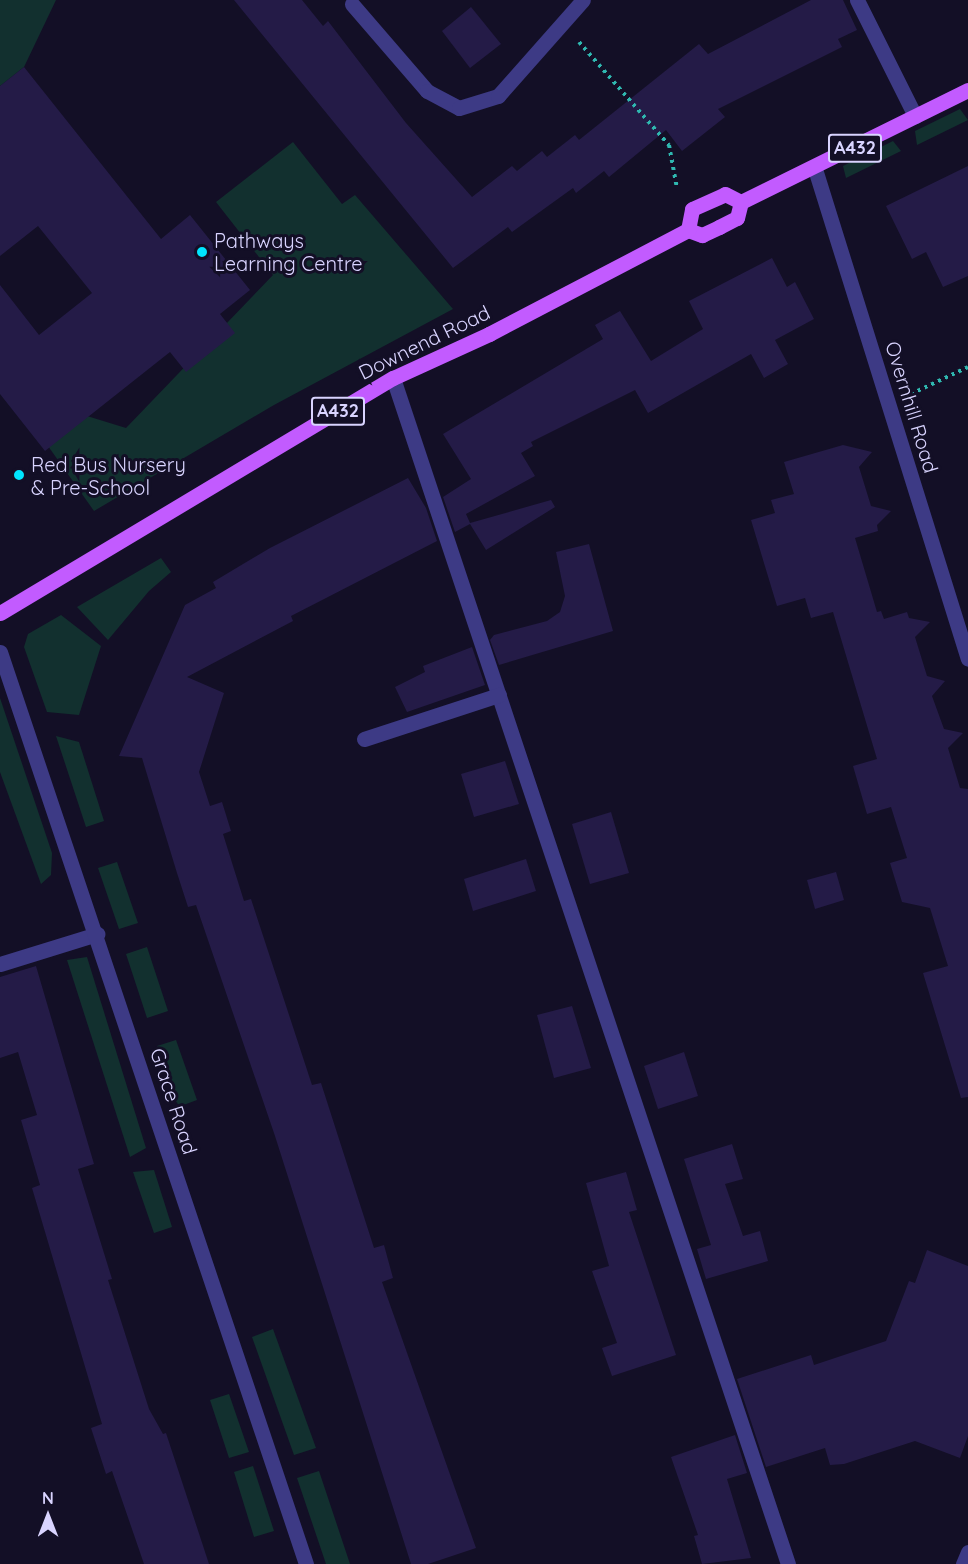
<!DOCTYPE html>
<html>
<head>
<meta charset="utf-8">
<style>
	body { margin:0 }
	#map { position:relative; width:968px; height:1564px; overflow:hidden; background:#130f26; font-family:Quicksand,sans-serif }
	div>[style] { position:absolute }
	.green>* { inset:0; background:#12302f }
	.building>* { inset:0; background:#241b47 }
	.path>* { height:4px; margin-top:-2px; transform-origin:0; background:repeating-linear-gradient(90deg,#2fb8b0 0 3px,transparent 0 7.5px) }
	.lane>* { height:15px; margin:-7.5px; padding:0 7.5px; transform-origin:7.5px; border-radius:7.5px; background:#3d3a85 }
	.street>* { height:15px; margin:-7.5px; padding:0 7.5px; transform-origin:7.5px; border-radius:7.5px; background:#3d3a85 }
	.primary>* { height:15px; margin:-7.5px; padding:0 7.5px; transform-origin:7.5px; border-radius:7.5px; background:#c25bff }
	.dots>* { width:16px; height:16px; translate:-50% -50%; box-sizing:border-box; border:3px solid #130f26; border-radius:50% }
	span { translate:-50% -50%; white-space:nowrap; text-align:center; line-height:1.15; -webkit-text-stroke:6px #130f26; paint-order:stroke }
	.shield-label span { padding:2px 4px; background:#130f26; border:2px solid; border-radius:4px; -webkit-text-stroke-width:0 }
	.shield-label { font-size:18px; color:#d9d4ff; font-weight:700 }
	.poi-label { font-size:20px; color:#d9d4ff }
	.left { translate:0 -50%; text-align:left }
	.street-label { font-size:20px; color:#d9d4ff }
	.north { position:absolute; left:18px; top:1486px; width:60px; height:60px; -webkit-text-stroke:4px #130f26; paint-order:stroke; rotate:0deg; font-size:16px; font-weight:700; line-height:24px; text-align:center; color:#d9d4ff }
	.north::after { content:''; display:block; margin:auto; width:21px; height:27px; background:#d9d4ff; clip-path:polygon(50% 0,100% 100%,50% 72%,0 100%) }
</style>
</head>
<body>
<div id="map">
	<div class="green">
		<i style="clip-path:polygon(0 0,56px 0,24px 67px,0 86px)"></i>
		<i style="clip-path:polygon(960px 109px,968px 120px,917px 145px,915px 131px)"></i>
		<i style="clip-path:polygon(893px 141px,901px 151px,846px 178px,843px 166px)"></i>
		<i style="clip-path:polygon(293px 142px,342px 204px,355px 195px,453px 309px,274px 405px,94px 511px,48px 446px,87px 416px,126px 428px,273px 275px,216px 202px)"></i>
		<i style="clip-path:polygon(161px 558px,171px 572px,149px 591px,108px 640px,77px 607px)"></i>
		<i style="clip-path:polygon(61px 615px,101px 646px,79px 715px,47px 712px,24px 647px,28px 634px)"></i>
		<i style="clip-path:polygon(0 698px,52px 853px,51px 875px,41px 884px,0 772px)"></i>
		<i style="clip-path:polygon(56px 736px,79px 742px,104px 821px,86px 827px)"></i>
		<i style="clip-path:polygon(117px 862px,138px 923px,119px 929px,98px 868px)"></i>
		<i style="clip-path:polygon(147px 947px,168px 1011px,147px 1018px,126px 954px)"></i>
		<i style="clip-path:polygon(87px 957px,146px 1148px,130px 1157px,67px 960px)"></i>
		<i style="clip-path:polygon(176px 1040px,197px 1100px,178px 1107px,157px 1046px)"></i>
		<i style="clip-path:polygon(154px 1170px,172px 1227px,154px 1233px,133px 1172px)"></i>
		<i style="clip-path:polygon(273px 1329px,316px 1448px,294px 1455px,252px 1337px)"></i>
		<i style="clip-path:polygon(229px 1394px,249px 1452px,229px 1458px,210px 1400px)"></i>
		<i style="clip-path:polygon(253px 1466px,274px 1531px,254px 1537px,234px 1472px)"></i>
		<i style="clip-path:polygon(319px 1471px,350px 1564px,326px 1564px,297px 1478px)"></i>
	</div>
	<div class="building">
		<i style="clip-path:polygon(234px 0,302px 0,323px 26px,328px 21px,406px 123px,472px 197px,512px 166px,517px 171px,542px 151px,547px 157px,575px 135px,579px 140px,699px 44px,708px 54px,811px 0,843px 0,857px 30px,838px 39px,842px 47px,718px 109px,725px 117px,682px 151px,666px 130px,609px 177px,604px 171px,576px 193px,573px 188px,512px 232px,508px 227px,453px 268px)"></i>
		<i style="clip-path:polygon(471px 7px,501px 44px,470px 68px,442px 31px)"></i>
		<i style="clip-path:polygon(24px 67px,161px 239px,190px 215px,250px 290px,220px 314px,235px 333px,186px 372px,170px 352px,45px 451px,0 394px,0 285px,39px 335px,92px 293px,38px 226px,0 256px,0 86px)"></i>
		<i style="clip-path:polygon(968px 166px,968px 276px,943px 287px,926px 252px,912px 259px,886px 206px)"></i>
		<i style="clip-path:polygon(772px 258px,787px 287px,795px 282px,814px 319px,775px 340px,788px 364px,764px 378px,751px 354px,648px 413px,635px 390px,531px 442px,533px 446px,521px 453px,535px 476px,466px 514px,470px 523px,551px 500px,555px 507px,486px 550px,470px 524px,455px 532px,443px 497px,471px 479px,443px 434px,603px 339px,595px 325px,620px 311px,651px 361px,703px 329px,689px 301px)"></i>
		<i style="clip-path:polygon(843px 445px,872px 452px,859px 467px,871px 506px,891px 511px,877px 525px,878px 531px,855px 538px,877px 612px,881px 611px,884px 619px,907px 612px,909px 618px,930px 622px,915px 637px,927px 676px,945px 681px,932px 696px,944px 729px,963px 733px,948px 748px,960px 788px,968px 789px,968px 1097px,961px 1098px,923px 973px,948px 966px,930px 908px,902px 902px,890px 863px,907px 858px,891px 807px,867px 814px,853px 766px,877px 759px,833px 612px,811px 618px,805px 598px,777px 606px,751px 520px,775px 513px,771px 500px,794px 494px,784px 462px)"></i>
		<i style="clip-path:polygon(408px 478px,426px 508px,437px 541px,291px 616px,293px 621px,187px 677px,224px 693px,199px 772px,210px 806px,222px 802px,231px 831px,223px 834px,244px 901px,251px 899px,312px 1085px,321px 1083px,374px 1248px,384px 1245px,393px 1278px,382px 1282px,476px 1548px,428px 1564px,411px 1564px,275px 1136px,196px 905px,188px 907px,177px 873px,142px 758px,119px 756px,185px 605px,216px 588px,213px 582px,270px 548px)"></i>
		<i style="clip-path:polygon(589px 544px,613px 631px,499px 665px,490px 640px,494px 635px,547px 621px,560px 612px,565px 596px,556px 552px)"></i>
		<i style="clip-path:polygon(472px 647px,485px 685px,407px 712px,395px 687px,425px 672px,423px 666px)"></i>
		<i style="clip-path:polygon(505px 761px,519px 804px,474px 817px,461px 774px)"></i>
		<i style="clip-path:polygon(611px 812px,629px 873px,590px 884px,572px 824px)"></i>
		<i style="clip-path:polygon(526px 859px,536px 891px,473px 911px,464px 879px)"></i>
		<i style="clip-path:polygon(836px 872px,844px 900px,815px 909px,807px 880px)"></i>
		<i style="clip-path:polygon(36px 966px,94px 1164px,78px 1169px,112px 1279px,108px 1280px,149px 1409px,163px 1434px,166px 1433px,209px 1564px,144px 1564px,112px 1471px,106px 1474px,91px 1428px,102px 1424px,32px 1188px,40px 1185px,21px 1120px,37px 1115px,18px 1052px,0 1058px,0 977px)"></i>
		<i style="clip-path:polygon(572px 1006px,591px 1068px,554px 1078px,537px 1015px)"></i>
		<i style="clip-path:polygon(684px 1052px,698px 1096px,658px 1109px,644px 1066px)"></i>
		<i style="clip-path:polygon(732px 1144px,743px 1179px,725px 1184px,743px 1236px,760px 1231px,768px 1261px,706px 1279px,697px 1249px,711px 1245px,684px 1159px)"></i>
		<i style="clip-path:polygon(626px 1172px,637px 1210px,629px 1212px,676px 1355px,612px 1376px,602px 1348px,617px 1343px,592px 1271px,609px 1266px,586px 1183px)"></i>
		<i style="clip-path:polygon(927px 1250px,968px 1266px,968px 1436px,960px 1458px,915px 1441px,844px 1464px,830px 1465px,825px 1448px,766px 1467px,737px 1379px,811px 1355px,814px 1365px,886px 1341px,909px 1281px,915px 1283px)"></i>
		<i style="clip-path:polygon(735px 1435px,747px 1473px,727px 1479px,751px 1558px,702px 1564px,694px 1536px,698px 1535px,671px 1457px)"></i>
	</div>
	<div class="path">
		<i style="left:579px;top:42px;width:137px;rotate:48.9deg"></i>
		<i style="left:669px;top:145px;width:44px;rotate:79.5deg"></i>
		<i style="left:911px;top:394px;width:63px;rotate:-25.3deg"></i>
	</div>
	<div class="lane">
		<i style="left:393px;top:378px;width:1250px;rotate:71.58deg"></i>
		<i style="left:364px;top:739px;width:142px;rotate:-18.1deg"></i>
		<i style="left:0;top:964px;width:102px;rotate:-17.2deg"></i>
	</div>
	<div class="street">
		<i style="left:857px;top:0;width:130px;rotate:63.4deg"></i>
		<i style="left:352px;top:4px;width:115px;rotate:49.2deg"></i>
		<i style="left:427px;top:91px;width:36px;rotate:28deg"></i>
		<i style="left:459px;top:108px;width:41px;rotate:-17.1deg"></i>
		<i style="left:498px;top:96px;width:128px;rotate:-48.5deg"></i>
		<i style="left:815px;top:169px;width:513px;rotate:72.66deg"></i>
		<i style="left:0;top:652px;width:962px;rotate:71.45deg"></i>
		<i style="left:963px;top:1564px;width:13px;rotate:-67deg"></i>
	</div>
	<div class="primary">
		<i style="left:741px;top:202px;width:253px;rotate:-26.3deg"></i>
		<i style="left:688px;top:230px;width:21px;rotate:-79deg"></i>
		<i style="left:692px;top:209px;width:36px;rotate:-24deg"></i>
		<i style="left:725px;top:194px;width:18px;rotate:27deg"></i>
		<i style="left:688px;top:230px;width:15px;rotate:20deg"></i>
		<i style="left:702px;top:235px;width:19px;rotate:-25deg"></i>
		<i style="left:719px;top:227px;width:20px;rotate:-27deg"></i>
		<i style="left:737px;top:218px;width:16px;rotate:-76deg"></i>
		<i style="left:0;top:613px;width:458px;rotate:-30.9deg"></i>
		<i style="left:393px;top:378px;width:106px;rotate:-24.6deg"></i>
		<i style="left:489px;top:334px;width:225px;rotate:-27.6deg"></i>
	</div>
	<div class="dots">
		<i style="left:202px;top:252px;background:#00e5ff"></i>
		<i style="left:19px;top:475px;background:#00e5ff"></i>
	</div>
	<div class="shield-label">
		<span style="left:855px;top:148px">A432</span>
		<span style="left:338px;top:411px">A432</span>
	</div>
	<div class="poi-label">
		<span class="left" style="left:214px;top:252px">Pathways<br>Learning Centre</span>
		<span class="left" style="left:31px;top:476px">Red Bus Nursery<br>&amp; Pre-School</span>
	</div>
	<div class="street-label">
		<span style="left:424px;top:342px;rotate:-26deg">Downend Road</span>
		<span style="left:912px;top:407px;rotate:73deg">Overnhill Road</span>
		<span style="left:174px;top:1101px;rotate:72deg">Grace Road</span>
	</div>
	<div class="north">N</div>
</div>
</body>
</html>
